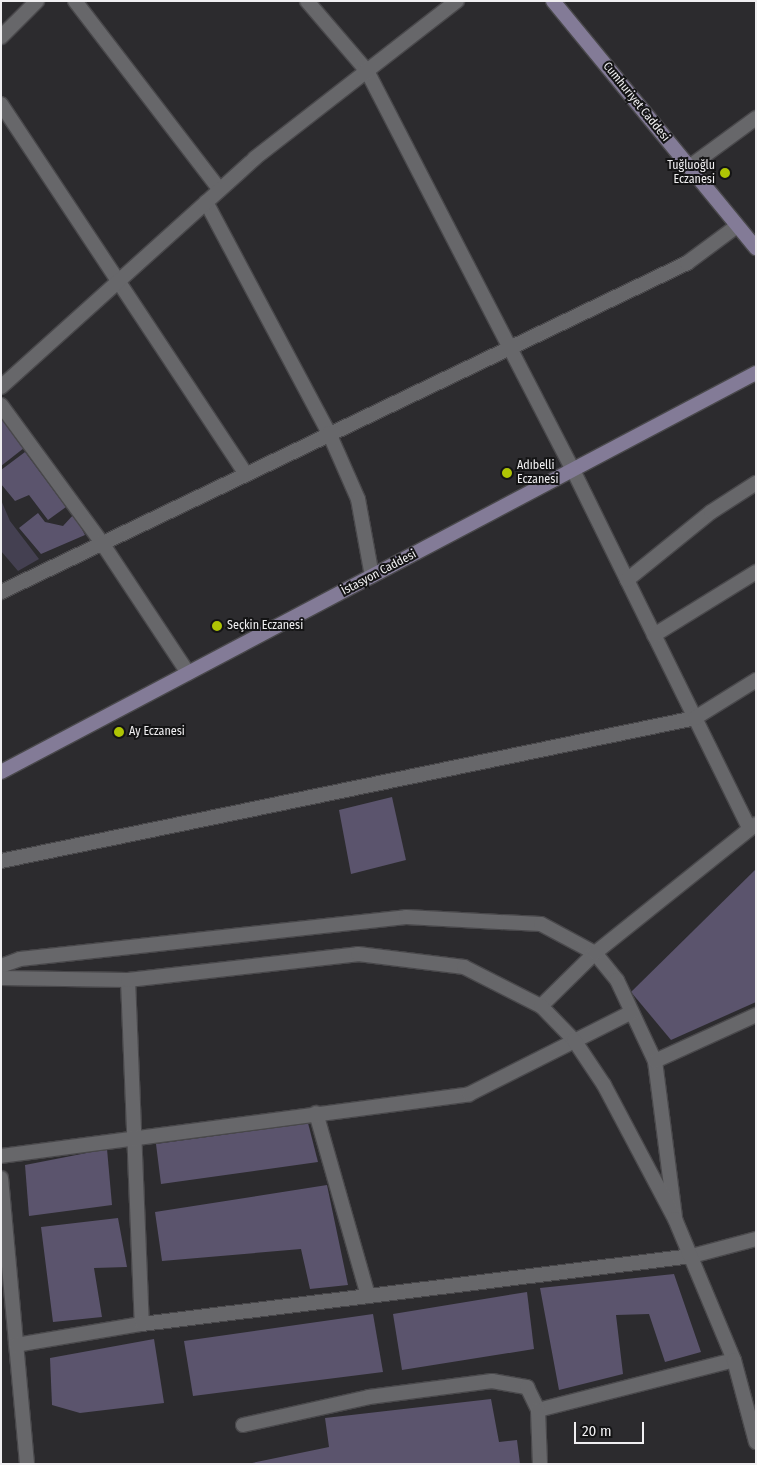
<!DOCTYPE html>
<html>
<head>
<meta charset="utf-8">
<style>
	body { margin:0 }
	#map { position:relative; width:757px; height:1465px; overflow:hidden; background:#2c2b2e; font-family:"Fira Sans Condensed",sans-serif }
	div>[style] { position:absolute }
	.green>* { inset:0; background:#444051 }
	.building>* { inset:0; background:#5b546d }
	.roads { filter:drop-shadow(1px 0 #49484b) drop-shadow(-1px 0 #49484b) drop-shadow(0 1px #49484b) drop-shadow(0 -1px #49484b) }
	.minor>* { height:14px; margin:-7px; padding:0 7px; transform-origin:7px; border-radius:7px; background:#67676a }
	.tertiary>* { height:14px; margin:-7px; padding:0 7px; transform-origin:7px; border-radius:7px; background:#67676a }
	.secondary>* { height:14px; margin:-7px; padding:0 7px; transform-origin:7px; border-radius:7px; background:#837b97 }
	.dots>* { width:14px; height:14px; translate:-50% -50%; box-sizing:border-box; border:2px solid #141415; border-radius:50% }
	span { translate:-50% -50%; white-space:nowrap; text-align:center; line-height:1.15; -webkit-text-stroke:4px #141415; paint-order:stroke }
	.street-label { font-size:12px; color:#f0eff1 }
	.poi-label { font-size:12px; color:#f0eff1 }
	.right { translate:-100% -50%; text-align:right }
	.left { translate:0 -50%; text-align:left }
	.frame { position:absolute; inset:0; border:2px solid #f0eff1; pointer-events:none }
	.scale { position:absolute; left:574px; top:1422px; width:70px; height:22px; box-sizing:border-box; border:2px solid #f0eff1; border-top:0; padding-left:6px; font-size:15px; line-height:18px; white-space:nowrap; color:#f0eff1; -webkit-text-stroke:4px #141415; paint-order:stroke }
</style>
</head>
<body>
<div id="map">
	<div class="green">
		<i style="clip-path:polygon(1px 500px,10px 521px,39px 559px,18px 571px,1px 551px)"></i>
	</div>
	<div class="building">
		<i style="clip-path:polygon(1px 417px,24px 448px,1px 466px)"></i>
		<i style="clip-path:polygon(25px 452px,66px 507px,48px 520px,29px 495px,15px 501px,1px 484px,1px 470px)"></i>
		<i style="clip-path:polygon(38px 513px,45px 522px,63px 526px,74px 514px,85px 535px,41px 554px,19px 528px)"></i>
		<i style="clip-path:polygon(392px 797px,406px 860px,351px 874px,339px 810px)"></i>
		<i style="clip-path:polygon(756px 869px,756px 1002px,671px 1040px,631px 992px)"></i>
		<i style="clip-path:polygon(308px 1123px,318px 1162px,161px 1184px,156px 1144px)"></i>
		<i style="clip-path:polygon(107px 1149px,112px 1205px,29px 1216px,25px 1165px)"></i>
		<i style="clip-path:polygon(327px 1185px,348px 1285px,310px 1289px,301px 1249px,162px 1261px,155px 1212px)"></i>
		<i style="clip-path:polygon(118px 1218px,127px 1267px,94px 1268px,102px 1317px,53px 1322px,41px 1227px)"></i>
		<i style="clip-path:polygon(674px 1274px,701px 1352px,665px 1362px,649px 1314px,616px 1315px,623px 1374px,559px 1390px,540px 1288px)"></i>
		<i style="clip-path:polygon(527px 1292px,534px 1349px,402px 1370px,393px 1314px)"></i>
		<i style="clip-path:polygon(373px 1314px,383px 1372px,193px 1396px,184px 1341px)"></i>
		<i style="clip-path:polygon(154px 1339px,164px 1403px,80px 1413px,52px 1405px,50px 1358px)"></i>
		<i style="clip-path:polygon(491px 1399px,499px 1442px,517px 1440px,520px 1464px,247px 1464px,329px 1447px,325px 1418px)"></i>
	</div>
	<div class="roads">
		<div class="minor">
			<i style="left:75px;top:1px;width:238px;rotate:52.5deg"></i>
			<i style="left:307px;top:1px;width:92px;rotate:49.4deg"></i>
			<i style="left:367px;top:71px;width:449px;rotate:62.7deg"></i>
			<i style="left:573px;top:470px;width:399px;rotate:63.8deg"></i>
			<i style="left:1px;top:37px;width:51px;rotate:-45deg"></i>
			<i style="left:1px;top:104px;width:442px;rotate:56.5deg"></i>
			<i style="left:689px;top:167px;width:83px;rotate:-36.2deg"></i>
			<i style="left:206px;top:202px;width:262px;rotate:62deg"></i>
			<i style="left:329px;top:433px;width:72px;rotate:66.3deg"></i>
			<i style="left:358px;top:499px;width:78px;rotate:79.7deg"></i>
			<i style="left:1px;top:387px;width:342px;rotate:-42deg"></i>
			<i style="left:255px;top:158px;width:256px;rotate:-37.9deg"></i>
			<i style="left:1px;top:405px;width:171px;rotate:53.8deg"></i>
			<i style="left:102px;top:543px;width:156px;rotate:56.5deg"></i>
			<i style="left:627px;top:580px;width:108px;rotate:-39deg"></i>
			<i style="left:711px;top:512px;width:54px;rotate:-32.8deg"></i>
			<i style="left:1px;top:592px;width:761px;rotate:-25.62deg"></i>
			<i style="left:687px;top:263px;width:62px;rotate:-36.5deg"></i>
			<i style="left:654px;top:635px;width:120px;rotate:-31.7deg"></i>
			<i style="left:1px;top:861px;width:709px;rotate:-11.64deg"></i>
			<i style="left:695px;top:718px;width:72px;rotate:-31.9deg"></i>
			<i style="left:1px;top:966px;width:20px;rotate:-20deg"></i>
			<i style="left:20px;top:959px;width:388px;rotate:-6.2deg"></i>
			<i style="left:406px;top:917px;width:135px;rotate:3deg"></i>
			<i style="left:541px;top:924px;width:61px;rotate:28.2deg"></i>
			<i style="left:595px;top:953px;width:35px;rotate:51deg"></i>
			<i style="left:617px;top:980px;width:89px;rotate:64.9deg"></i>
			<i style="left:655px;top:1061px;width:157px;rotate:82.7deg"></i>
			<i style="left:128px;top:980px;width:344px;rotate:87.7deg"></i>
			<i style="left:541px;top:1006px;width:76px;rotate:-44.5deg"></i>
			<i style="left:595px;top:953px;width:206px;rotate:-38.7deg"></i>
			<i style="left:655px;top:1061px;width:111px;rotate:-24.5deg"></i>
			<i style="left:316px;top:1113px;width:190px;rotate:74.1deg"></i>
			<i style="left:1px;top:1156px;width:472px;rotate:-7.5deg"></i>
			<i style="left:469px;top:1094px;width:182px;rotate:-26.7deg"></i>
			<i style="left:1px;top:1178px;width:287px;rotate:84.8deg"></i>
			<i style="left:16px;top:1345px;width:128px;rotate:-9.5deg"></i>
			<i style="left:142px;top:1324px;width:554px;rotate:-7.05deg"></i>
			<i style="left:692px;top:1256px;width:66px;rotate:-14.9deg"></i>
			<i style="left:538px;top:1410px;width:202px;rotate:-14.3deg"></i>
			<i style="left:243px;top:1425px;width:129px;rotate:-12.5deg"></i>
			<i style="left:369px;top:1397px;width:124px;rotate:-7.4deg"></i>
			<i style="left:492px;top:1381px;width:36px;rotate:10deg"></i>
			<i style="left:527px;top:1387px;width:25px;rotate:64deg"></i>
			<i style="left:538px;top:1410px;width:54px;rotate:87.9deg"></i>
		</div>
		<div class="tertiary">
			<i style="left:1px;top:978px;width:127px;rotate:0.9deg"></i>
			<i style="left:128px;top:980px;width:231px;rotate:-6.4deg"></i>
			<i style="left:358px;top:954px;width:107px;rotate:7deg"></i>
			<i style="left:464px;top:967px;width:86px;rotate:26.9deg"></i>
			<i style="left:541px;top:1006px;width:47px;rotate:45.9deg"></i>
			<i style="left:574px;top:1040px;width:54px;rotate:56.3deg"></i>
			<i style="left:604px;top:1085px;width:152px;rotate:62.1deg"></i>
			<i style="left:675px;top:1219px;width:153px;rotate:67.3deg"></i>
			<i style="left:734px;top:1360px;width:85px;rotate:75deg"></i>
		</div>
		<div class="secondary">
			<i style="left:553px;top:1px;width:320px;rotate:50.6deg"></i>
			<i style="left:1px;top:772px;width:854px;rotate:-27.86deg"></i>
		</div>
	</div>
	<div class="dots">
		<i style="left:725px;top:173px;background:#afc504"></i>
		<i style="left:507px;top:473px;background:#afc504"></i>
		<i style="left:217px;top:626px;background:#afc504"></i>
		<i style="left:119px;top:732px;background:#afc504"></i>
	</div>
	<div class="street-label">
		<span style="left:636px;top:102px;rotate:51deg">Cumhuriyet Caddesi</span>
		<span style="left:379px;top:573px;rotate:-28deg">İstasyon Caddesi</span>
	</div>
	<div class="poi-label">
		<span class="right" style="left:715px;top:173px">Tuğluoğlu<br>Eczanesi</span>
		<span class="left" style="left:517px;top:473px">Adıbelli<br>Eczanesi</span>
		<span class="left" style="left:227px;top:626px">Seçkin Eczanesi</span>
		<span class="left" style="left:129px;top:732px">Ay Eczanesi</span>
	</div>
	<div class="frame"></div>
	<div class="scale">20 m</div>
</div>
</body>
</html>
